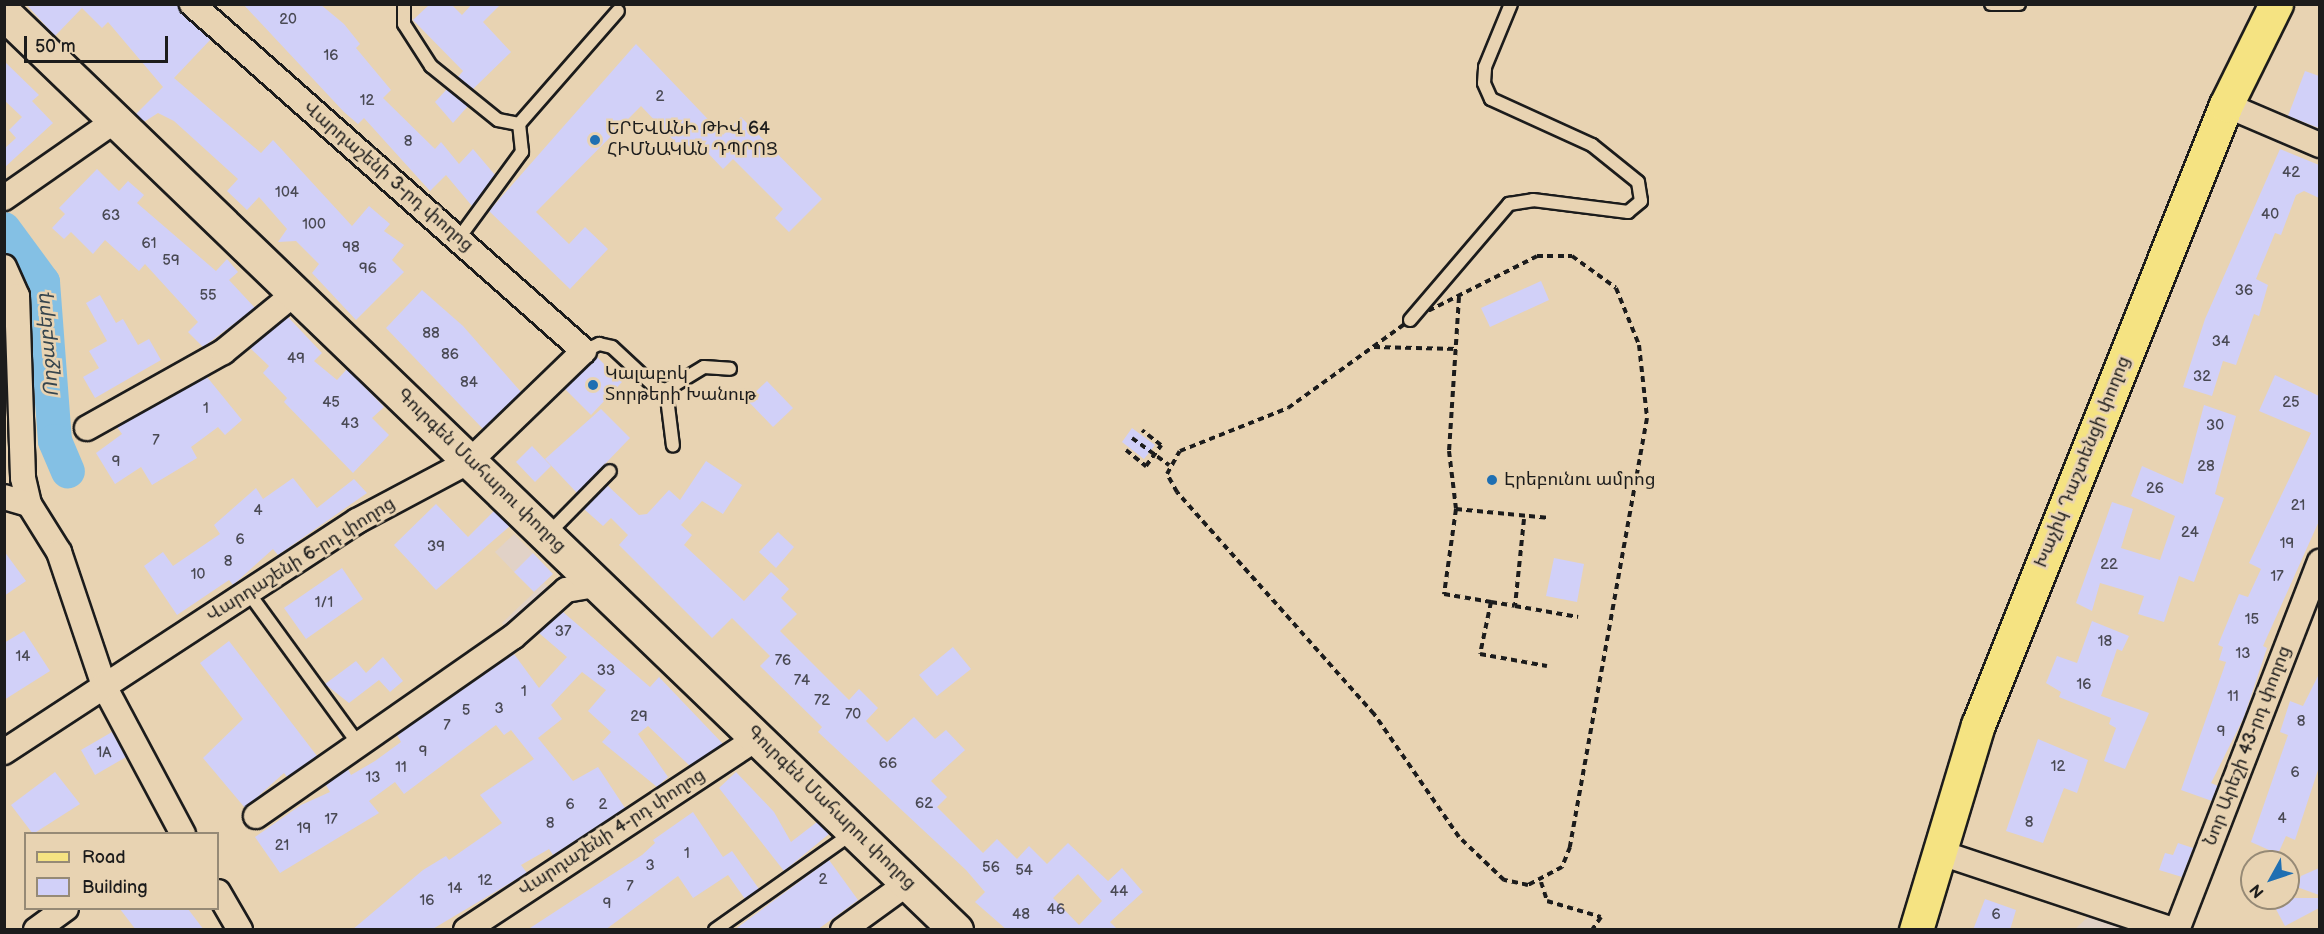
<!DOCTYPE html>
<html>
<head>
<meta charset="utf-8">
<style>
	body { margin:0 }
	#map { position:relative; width:2324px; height:934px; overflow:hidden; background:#e8d3b2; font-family:"Balsamiq Sans","Noto Sans Armenian",sans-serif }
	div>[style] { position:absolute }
	.built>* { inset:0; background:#e1d2c7 }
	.river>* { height:34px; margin:-17px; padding:0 17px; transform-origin:17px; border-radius:17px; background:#84c0e4 }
	.building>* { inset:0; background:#d1d0f8 }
	.path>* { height:4px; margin-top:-2px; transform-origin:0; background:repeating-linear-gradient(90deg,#1c1c1c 0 6px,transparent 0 10.5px) }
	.roads { filter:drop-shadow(2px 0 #1c1c1c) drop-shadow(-2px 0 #1c1c1c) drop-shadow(0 2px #1c1c1c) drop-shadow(0 -2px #1c1c1c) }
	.service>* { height:12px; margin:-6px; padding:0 6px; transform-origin:6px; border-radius:6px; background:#e8d3b2 }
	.minor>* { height:24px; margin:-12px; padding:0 12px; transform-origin:12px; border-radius:12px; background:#e8d3b2 }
	.secondary>* { height:33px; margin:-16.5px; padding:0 16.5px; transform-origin:16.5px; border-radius:16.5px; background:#e8d3b2 }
	.primary>* { height:33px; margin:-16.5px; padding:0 16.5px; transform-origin:16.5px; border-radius:16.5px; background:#f5e382 }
	.dots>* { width:16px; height:16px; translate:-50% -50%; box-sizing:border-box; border:3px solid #e8d3b2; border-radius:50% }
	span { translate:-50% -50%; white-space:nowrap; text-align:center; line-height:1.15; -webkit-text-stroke:5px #e8d3b2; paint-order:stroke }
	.number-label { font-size:15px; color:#494953 }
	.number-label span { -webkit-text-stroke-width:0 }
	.poi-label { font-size:18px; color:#1c1c1c }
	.left { translate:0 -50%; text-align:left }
	.street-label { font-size:18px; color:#1c1c1c }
	.water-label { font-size:20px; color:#36454e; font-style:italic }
	.frame { position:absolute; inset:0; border:6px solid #1c1c1c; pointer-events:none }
	.legend { position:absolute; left:24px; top:832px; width:195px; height:78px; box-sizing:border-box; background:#e8d3b2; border:2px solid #968a76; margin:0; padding:8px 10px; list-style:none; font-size:18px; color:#1c1c1c }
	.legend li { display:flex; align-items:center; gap:12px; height:30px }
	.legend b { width:30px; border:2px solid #968a76 }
	.north { position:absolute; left:2240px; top:850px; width:60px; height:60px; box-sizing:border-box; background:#e8d3b2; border:2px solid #968a76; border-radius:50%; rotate:230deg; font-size:16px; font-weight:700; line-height:24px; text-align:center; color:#1c1c1c }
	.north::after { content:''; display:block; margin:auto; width:21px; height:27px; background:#1f6fb2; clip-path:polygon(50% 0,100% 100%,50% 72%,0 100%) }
	.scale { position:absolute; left:24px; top:36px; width:144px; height:27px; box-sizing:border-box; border:3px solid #1c1c1c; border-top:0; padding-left:8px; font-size:18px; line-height:21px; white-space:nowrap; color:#1c1c1c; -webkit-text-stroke:4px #e8d3b2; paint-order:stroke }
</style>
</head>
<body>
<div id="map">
	<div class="built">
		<i style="clip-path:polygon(514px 534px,533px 553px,514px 572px,495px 552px)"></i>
		<i style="clip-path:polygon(544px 583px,551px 590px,509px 630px,502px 623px)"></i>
		<i style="clip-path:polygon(2089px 916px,2123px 929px,2075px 929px)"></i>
	</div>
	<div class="river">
		<i style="left:4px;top:229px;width:66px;rotate:53.7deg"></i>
		<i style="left:43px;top:282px;width:159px;rotate:85.7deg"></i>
		<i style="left:55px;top:441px;width:33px;rotate:67deg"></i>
	</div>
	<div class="building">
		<i style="clip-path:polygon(26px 4px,176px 4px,211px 39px,174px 78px,261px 153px,273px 140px,352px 226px,369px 206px,390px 224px,384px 231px,404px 245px,392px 260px,404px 272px,356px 320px,312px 273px,319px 264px,296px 241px,278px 242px,287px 229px,259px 197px,247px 210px,227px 191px,238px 179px,174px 121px,158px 113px,144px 122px,136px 114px,163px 87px,108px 22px,102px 28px,82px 8px,55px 36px)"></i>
		<i style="clip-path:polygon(243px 4px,320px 4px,344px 24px,360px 44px,356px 48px,391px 90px,383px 98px,435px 149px,441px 142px,459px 164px,473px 149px,495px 175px,472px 206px,446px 175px,430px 191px,364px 118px,358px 124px,344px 112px)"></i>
		<i style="clip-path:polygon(430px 4px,451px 4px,462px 15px,472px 4px,501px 4px,483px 22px,511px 52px,473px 89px,458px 77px,463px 71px,413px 20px)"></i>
		<i style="clip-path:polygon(636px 44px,723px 135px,741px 117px,822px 199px,789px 232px,775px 218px,783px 209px,733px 159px,723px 169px,705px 150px,698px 156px,688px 145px,683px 150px,641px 106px,536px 212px,569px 244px,585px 227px,608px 249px,570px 289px,489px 211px)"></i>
		<i style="clip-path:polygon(4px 61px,39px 95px,32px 101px,53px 123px,4px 168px,4px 149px,16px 138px,9px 130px,22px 117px,4px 100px)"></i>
		<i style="clip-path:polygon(2305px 71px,2319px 76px,2319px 128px,2288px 116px)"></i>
		<i style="clip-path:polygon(447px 89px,468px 106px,453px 123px,435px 102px)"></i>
		<i style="clip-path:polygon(2280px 149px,2319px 165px,2319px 198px,2304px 191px,2296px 195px,2281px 235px,2275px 233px,2256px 279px,2268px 285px,2259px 316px,2254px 314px,2236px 365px,2223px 361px,2212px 396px,2183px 387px,2205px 319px)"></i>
		<i style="clip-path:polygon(97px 169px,119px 191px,128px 181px,144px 195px,137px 203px,216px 271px,227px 259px,238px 272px,229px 280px,255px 308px,203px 347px,188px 332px,198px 322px,145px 264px,139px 271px,105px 240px,93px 254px,71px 232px,64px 239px,52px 228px,65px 214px,59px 208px)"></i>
		<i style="clip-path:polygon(1541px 281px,1549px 300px,1490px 327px,1481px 308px)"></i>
		<i style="clip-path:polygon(422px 290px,463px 326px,521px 392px,483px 429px,386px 328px)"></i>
		<i style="clip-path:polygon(100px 295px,116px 323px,123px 319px,138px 345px,149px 339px,161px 360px,95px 398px,83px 377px,99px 368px,89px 351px,107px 341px,86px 303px)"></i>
		<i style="clip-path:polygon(288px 317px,322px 353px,314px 361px,337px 380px,347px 369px,384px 407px,372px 418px,389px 435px,353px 473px,284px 402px,287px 398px,263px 373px,269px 366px,250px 348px)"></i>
		<i style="clip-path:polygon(597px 357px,622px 382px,591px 415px,565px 389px)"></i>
		<i style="clip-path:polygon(2275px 375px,2319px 396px,2319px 521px,2263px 646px,2267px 648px,2244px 717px,2211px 783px,2218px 786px,2212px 801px,2181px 790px,2226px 662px,2219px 660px,2223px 647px,2218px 645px,2239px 594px,2248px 597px,2261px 569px,2249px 563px,2311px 433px,2259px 411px)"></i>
		<i style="clip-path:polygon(207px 377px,242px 420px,225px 435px,218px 427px,191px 447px,197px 458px,152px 485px,141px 467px,115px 484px,96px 453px,122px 434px,117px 427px)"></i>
		<i style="clip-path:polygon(767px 381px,793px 408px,773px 427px,747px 400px)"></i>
		<i style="clip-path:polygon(2204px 405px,2236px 416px,2215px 494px,2224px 498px,2194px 582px,2179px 576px,2164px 622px,2138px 614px,2144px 596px,2100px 583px,2092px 611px,2076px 603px,2112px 502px,2133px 509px,2121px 548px,2160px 560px,2175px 516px,2131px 496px,2142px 466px,2183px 484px)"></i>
		<i style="clip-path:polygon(601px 409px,630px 438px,577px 493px,545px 459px)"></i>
		<i style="clip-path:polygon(1132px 428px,1155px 445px,1144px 459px,1122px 442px)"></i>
		<i style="clip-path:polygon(532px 446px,551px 466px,535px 482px,516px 462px)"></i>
		<i style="clip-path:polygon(evenodd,706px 461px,742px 485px,723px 514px,702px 501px,681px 525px,692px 535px,684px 545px,744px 601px,771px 572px,789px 589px,781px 598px,797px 614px,780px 631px,849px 700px,859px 689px,878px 708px,866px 721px,887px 742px,914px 717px,935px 739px,946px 730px,965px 750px,931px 781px,947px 797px,937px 807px,983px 853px,997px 839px,1017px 859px,1029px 846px,1047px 864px,1068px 843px,1108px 881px,1122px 868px,1143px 892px,1110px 922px,1118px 930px,1007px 930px,975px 902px,985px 892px,966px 870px,818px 732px,822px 727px,760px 666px,770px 656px,732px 618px,712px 638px,619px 545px,628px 535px,611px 518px,603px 526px,584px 509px,607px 485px,639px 515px,647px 514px,669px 490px,680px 500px,706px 461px,1078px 874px,1102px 901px,1079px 925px,1053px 898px,1078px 874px)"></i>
		<i style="clip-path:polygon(293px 478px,317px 508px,354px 479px,367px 493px,278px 555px,273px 549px,233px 585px,229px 580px,177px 615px,144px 566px,163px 552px,173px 566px,220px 534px,214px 525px,256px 488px,263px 499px)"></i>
		<i style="clip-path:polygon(436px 504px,468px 537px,494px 511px,510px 526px,436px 590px,394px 545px)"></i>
		<i style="clip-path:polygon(778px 532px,794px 547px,776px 568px,759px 552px)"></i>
		<i style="clip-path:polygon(4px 551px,26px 581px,4px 596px)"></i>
		<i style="clip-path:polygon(533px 553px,553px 574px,534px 592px,514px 572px)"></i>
		<i style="clip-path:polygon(1554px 558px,1584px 564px,1577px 602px,1546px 596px)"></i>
		<i style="clip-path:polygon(342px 568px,363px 599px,306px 639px,284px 608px)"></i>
		<i style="clip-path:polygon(563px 612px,650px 687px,659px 677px,723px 744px,690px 766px,648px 726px,638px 734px,668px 777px,657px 787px,602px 742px,611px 732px,588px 711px,606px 690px,582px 672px,551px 705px,562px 719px,538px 738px,573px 781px,598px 767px,625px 808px,553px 855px,549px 849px,521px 865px,527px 873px,431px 930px,352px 930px,423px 870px,446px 856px,449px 860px,502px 823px,480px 795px,534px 759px,511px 730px,504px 735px,496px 725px,404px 794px,395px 782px,369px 801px,379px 813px,280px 873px,255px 837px,301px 805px,330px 792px,326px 785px,348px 769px,351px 775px,375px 761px,401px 742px,397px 735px,514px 654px,539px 688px,567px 657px,539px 633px)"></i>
		<i style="clip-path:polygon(2092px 621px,2129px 636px,2122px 651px,2117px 649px,2101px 696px,2149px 713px,2125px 769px,2104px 761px,2116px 728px,2109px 724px,2111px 718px,2059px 697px,2061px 692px,2046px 683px,2057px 656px,2077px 663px)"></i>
		<i style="clip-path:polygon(24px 631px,50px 671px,4px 700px,4px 643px)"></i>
		<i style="clip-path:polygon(229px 641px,317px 756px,287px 777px,284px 773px,245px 808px,203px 758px,243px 719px,200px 663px)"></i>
		<i style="clip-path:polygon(953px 647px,971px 669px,937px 696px,919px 675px)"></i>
		<i style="clip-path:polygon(383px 657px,403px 681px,390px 692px,379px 680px,349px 703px,325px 684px,356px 661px,366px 673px)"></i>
		<i style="clip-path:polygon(2319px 674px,2319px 767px,2295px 840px,2286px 836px,2278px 854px,2251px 842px,2288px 735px,2280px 732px,2290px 701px,2303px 706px)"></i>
		<i style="clip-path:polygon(112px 732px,126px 757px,95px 775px,81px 750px)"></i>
		<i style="clip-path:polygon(2038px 739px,2088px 760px,2077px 793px,2064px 788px,2043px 843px,2006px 831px)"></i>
		<i style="clip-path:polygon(55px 772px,80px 804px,33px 834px,11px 805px)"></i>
		<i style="clip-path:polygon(736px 772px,774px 812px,791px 842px,817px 822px,829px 834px,784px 871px,719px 788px)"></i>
		<i style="clip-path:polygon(693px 812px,723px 857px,732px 851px,759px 889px,745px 899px,728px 875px,693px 898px,678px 876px,605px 930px,527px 930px,642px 855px,655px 843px,653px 840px)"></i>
		<i style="clip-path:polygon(2178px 843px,2193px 848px,2182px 877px,2159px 870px,2165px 853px,2173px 855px)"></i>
		<i style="clip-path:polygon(829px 860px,858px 900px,817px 930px,734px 930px)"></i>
		<i style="clip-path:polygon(2319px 868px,2319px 895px,2297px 887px,2301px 876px)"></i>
		<i style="clip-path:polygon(2270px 898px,2319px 898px,2319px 908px,2285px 926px)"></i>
		<i style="clip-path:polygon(1985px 899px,2016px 910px,2010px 930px,1973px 930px)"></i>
		<i style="clip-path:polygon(120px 909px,188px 909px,204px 930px,136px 930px)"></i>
	</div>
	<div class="path">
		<i style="left:1537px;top:256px;width:35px"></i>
		<i style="left:1572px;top:256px;width:54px;rotate:36deg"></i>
		<i style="left:1616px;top:288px;width:61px;rotate:68deg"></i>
		<i style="left:1639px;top:345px;width:73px;rotate:83.7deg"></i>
		<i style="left:1647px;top:418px;width:436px;rotate:100.2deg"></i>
		<i style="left:1570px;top:847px;width:22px;rotate:112deg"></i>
		<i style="left:1562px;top:867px;width:38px;rotate:152deg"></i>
		<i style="left:1528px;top:885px;width:25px;rotate:-168deg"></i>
		<i style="left:1504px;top:880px;width:62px;rotate:-136.3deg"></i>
		<i style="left:1459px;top:837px;width:150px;rotate:-124.6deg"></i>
		<i style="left:1374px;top:714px;width:297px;rotate:-131.6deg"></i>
		<i style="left:1177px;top:492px;width:21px;rotate:-119deg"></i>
		<i style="left:1167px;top:474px;width:26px;rotate:-61deg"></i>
		<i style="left:1180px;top:451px;width:116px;rotate:-21.7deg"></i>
		<i style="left:1288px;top:408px;width:150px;rotate:-35.8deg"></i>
		<i style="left:1410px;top:320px;width:142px;rotate:-26.7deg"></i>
		<i style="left:1459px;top:297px;width:154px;rotate:93.7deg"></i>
		<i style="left:1449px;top:451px;width:58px;rotate:83.1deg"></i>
		<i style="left:1456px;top:509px;width:86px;rotate:98deg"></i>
		<i style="left:1444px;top:594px;width:48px;rotate:9.7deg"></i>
		<i style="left:1491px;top:602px;width:53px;rotate:101.9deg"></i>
		<i style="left:1480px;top:654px;width:68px;rotate:10.2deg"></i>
		<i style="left:1374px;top:347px;width:83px;rotate:1.4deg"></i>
		<i style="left:1132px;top:438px;width:46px;rotate:36.1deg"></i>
		<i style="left:1126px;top:450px;width:26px;rotate:39deg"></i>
		<i style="left:1146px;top:466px;width:26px;rotate:-54deg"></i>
		<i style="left:1161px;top:445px;width:24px;rotate:-142deg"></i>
		<i style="left:1456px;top:509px;width:94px;rotate:5.5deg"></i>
		<i style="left:1524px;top:519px;width:87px;rotate:95.9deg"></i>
		<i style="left:1515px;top:606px;width:64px;rotate:9.9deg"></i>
		<i style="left:1491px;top:602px;width:24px;rotate:9deg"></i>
		<i style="left:1541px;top:882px;width:20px;rotate:72deg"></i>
		<i style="left:1547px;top:901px;width:56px;rotate:16.5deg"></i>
		<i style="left:1601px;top:917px;width:16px;rotate:125deg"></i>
	</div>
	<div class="roads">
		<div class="service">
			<i style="left:404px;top:4px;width:20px;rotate:90deg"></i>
			<i style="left:404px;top:24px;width:50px;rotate:57.3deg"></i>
			<i style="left:431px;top:66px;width:86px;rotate:38.9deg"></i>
			<i style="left:498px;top:120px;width:21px;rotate:11deg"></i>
			<i style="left:1991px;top:4px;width:28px"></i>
			<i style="left:459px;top:238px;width:107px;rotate:-53.8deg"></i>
			<i style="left:522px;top:152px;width:28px;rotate:-96deg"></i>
			<i style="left:519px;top:124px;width:150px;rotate:-48.8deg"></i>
			<i style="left:1410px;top:320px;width:153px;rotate:-49.5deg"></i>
			<i style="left:1509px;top:204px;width:24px;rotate:-9deg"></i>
			<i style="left:1533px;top:200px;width:96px;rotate:7.2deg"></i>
			<i style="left:1628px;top:212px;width:17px;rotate:-40deg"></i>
			<i style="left:1641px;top:201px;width:19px;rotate:-99deg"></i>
			<i style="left:1638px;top:182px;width:59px;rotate:-141.2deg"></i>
			<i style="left:1592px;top:145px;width:111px;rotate:-155.5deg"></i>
			<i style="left:1491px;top:99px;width:17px;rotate:-114deg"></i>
			<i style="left:1484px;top:83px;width:16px;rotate:-86deg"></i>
			<i style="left:1485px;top:67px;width:68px;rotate:-67.6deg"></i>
			<i style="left:584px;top:351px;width:17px;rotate:-25deg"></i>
			<i style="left:599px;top:344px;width:13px;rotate:13deg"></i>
			<i style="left:612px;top:347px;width:59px;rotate:42.9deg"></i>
			<i style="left:655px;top:387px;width:11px;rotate:15deg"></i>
			<i style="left:666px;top:390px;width:44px;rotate:-31.2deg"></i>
			<i style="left:704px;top:367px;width:26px;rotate:4deg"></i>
			<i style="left:666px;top:390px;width:56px;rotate:82.9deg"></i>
			<i style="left:548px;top:534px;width:88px;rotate:-45.5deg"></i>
			<i style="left:248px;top:592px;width:185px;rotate:54deg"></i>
			<i style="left:715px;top:930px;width:170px;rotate:-35.2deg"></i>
		</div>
		<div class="minor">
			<i style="left:2226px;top:105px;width:102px;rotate:23.1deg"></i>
			<i style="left:4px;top:198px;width:136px;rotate:-34.9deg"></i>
			<i style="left:4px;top:267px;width:32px;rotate:66deg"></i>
			<i style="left:17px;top:296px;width:182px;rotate:88.1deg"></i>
			<i style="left:23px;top:478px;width:27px;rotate:77deg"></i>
			<i style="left:29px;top:504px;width:57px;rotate:58deg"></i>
			<i style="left:59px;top:552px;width:141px;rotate:71.4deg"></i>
			<i style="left:104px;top:686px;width:168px;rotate:61.9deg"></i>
			<i style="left:87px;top:428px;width:156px;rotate:-29.2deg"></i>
			<i style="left:223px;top:352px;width:93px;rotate:-39.3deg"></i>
			<i style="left:4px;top:497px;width:26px;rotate:16deg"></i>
			<i style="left:4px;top:752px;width:422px;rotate:-33.2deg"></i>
			<i style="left:357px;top:521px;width:128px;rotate:-28deg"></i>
			<i style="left:470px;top:461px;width:158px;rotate:-44deg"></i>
			<i style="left:584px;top:351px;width:524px;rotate:-138.48deg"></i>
			<i style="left:256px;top:816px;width:313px;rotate:-34.9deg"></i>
			<i style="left:513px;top:637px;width:71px;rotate:-41.6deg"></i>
			<i style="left:566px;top:590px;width:34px;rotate:-10deg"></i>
			<i style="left:1938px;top:852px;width:247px;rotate:18.4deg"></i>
			<i style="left:218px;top:892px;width:44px;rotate:59.9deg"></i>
			<i style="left:36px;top:930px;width:37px;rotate:-36deg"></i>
			<i style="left:466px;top:930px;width:351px;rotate:-33.4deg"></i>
			<i style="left:843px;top:930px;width:80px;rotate:-35.9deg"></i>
			<i style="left:2177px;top:930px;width:395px;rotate:-68.8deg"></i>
		</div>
		<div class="secondary">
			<i style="left:4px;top:13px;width:1322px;rotate:43.93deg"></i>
		</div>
		<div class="primary">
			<i style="left:1916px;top:930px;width:214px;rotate:-73.2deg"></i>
			<i style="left:1978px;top:725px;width:668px;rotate:-68.2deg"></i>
			<i style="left:2226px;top:105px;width:113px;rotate:-63.7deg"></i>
		</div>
	</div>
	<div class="dots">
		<i style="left:595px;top:140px;background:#1f6fb2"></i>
		<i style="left:593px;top:385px;background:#1f6fb2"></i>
		<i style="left:1492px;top:480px;background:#1f6fb2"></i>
	</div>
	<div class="number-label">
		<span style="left:288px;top:20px">20</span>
		<span style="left:331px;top:56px">16</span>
		<span style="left:660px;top:97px">2</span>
		<span style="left:367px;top:101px">12</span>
		<span style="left:408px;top:142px">8</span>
		<span style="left:2291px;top:173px">42</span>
		<span style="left:287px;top:193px">104</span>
		<span style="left:2270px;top:215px">40</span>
		<span style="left:111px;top:216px">63</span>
		<span style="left:314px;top:225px">100</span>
		<span style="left:149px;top:244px">61</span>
		<span style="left:351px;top:248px">98</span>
		<span style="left:171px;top:261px">59</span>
		<span style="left:368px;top:269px">96</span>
		<span style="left:2244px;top:291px">36</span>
		<span style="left:208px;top:296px">55</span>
		<span style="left:431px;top:334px">88</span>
		<span style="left:2221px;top:342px">34</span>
		<span style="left:450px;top:355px">86</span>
		<span style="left:296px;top:359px">49</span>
		<span style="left:2202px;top:377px">32</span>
		<span style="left:469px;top:383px">84</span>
		<span style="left:331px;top:403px">45</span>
		<span style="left:2291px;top:403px">25</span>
		<span style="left:206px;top:409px">1</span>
		<span style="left:350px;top:424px">43</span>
		<span style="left:2215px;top:426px">30</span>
		<span style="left:156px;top:441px">7</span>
		<span style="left:116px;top:462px">9</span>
		<span style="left:2206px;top:467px">28</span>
		<span style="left:2155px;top:489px">26</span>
		<span style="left:2298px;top:506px">21</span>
		<span style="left:258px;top:511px">4</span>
		<span style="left:2190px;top:533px">24</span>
		<span style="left:240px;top:540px">6</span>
		<span style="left:2287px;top:544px">19</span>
		<span style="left:436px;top:547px">39</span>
		<span style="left:228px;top:562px">8</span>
		<span style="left:2109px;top:565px">22</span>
		<span style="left:198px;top:575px">10</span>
		<span style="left:2277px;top:577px">17</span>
		<span style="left:324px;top:603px">1/1</span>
		<span style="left:2252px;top:620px">15</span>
		<span style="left:563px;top:632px">37</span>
		<span style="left:2105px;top:642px">18</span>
		<span style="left:2243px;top:654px">13</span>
		<span style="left:23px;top:657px">14</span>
		<span style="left:783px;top:661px">76</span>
		<span style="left:606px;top:671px">33</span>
		<span style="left:802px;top:681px">74</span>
		<span style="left:2084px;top:685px">16</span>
		<span style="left:524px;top:692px">1</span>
		<span style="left:2233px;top:697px">11</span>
		<span style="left:822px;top:701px">72</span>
		<span style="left:499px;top:709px">3</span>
		<span style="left:466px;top:711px">5</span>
		<span style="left:853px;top:715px">70</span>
		<span style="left:639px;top:717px">29</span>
		<span style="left:2301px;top:722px">8</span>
		<span style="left:447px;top:726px">7</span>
		<span style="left:2221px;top:732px">9</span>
		<span style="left:423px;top:752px">9</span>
		<span style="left:104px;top:753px">1A</span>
		<span style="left:888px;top:764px">66</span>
		<span style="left:2058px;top:767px">12</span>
		<span style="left:401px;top:768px">11</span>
		<span style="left:2295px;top:773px">6</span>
		<span style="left:373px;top:778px">13</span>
		<span style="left:924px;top:804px">62</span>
		<span style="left:570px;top:805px">6</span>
		<span style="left:603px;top:805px">2</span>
		<span style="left:2282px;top:819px">4</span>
		<span style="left:331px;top:820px">17</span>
		<span style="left:2029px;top:823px">8</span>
		<span style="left:550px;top:824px">8</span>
		<span style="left:304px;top:829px">19</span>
		<span style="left:282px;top:846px">21</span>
		<span style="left:687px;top:854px">1</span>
		<span style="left:650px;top:866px">3</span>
		<span style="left:991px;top:868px">56</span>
		<span style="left:1024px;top:871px">54</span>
		<span style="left:823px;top:880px">2</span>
		<span style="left:485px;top:881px">12</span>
		<span style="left:630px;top:887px">7</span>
		<span style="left:455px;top:889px">14</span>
		<span style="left:1119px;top:892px">44</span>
		<span style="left:427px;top:901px">16</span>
		<span style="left:607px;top:904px">9</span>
		<span style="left:1056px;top:910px">46</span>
		<span style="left:1021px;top:915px">48</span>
		<span style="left:1996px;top:915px">6</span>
	</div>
	<div class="poi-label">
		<span class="left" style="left:607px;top:140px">ԵՐԵՎԱՆԻ ԹԻՎ 64<br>ՀԻՄՆԱԿԱՆ ԴՊՐՈՑ</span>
		<span class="left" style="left:605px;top:385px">Կալաբոկ<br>Տորթերի Խանութ</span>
		<span class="left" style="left:1504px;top:480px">Էրեբունու ամրոց</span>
	</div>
	<div class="street-label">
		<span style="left:388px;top:177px;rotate:41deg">Վարդաշենի 3-րդ փողոց</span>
		<span style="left:2083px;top:462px;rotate:-68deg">Խաչիկ Դաշտենցի փողոց</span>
		<span style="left:481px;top:471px;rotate:44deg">Գուրգեն Մահարու փողոց</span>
		<span style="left:301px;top:560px;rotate:-32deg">Վարդաշենի 6-րդ փողոց</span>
		<span style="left:2248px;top:746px;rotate:-69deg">Նոր Արեշի 43-րդ փողոց</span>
		<span style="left:831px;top:808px;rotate:44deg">Գուրգեն Մահարու փողոց</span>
		<span style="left:612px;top:833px;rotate:-33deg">Վարդաշենի 4-րդ փողոց</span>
	</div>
	<div class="water-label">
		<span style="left:48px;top:345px;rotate:-95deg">Ողջաբերդ</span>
	</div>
	<div class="frame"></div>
	<ul class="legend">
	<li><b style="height:8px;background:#f5e382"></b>Road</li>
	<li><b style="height:16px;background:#d1d0f8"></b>Building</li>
	</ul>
	<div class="north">N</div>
	<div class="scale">50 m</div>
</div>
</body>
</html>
